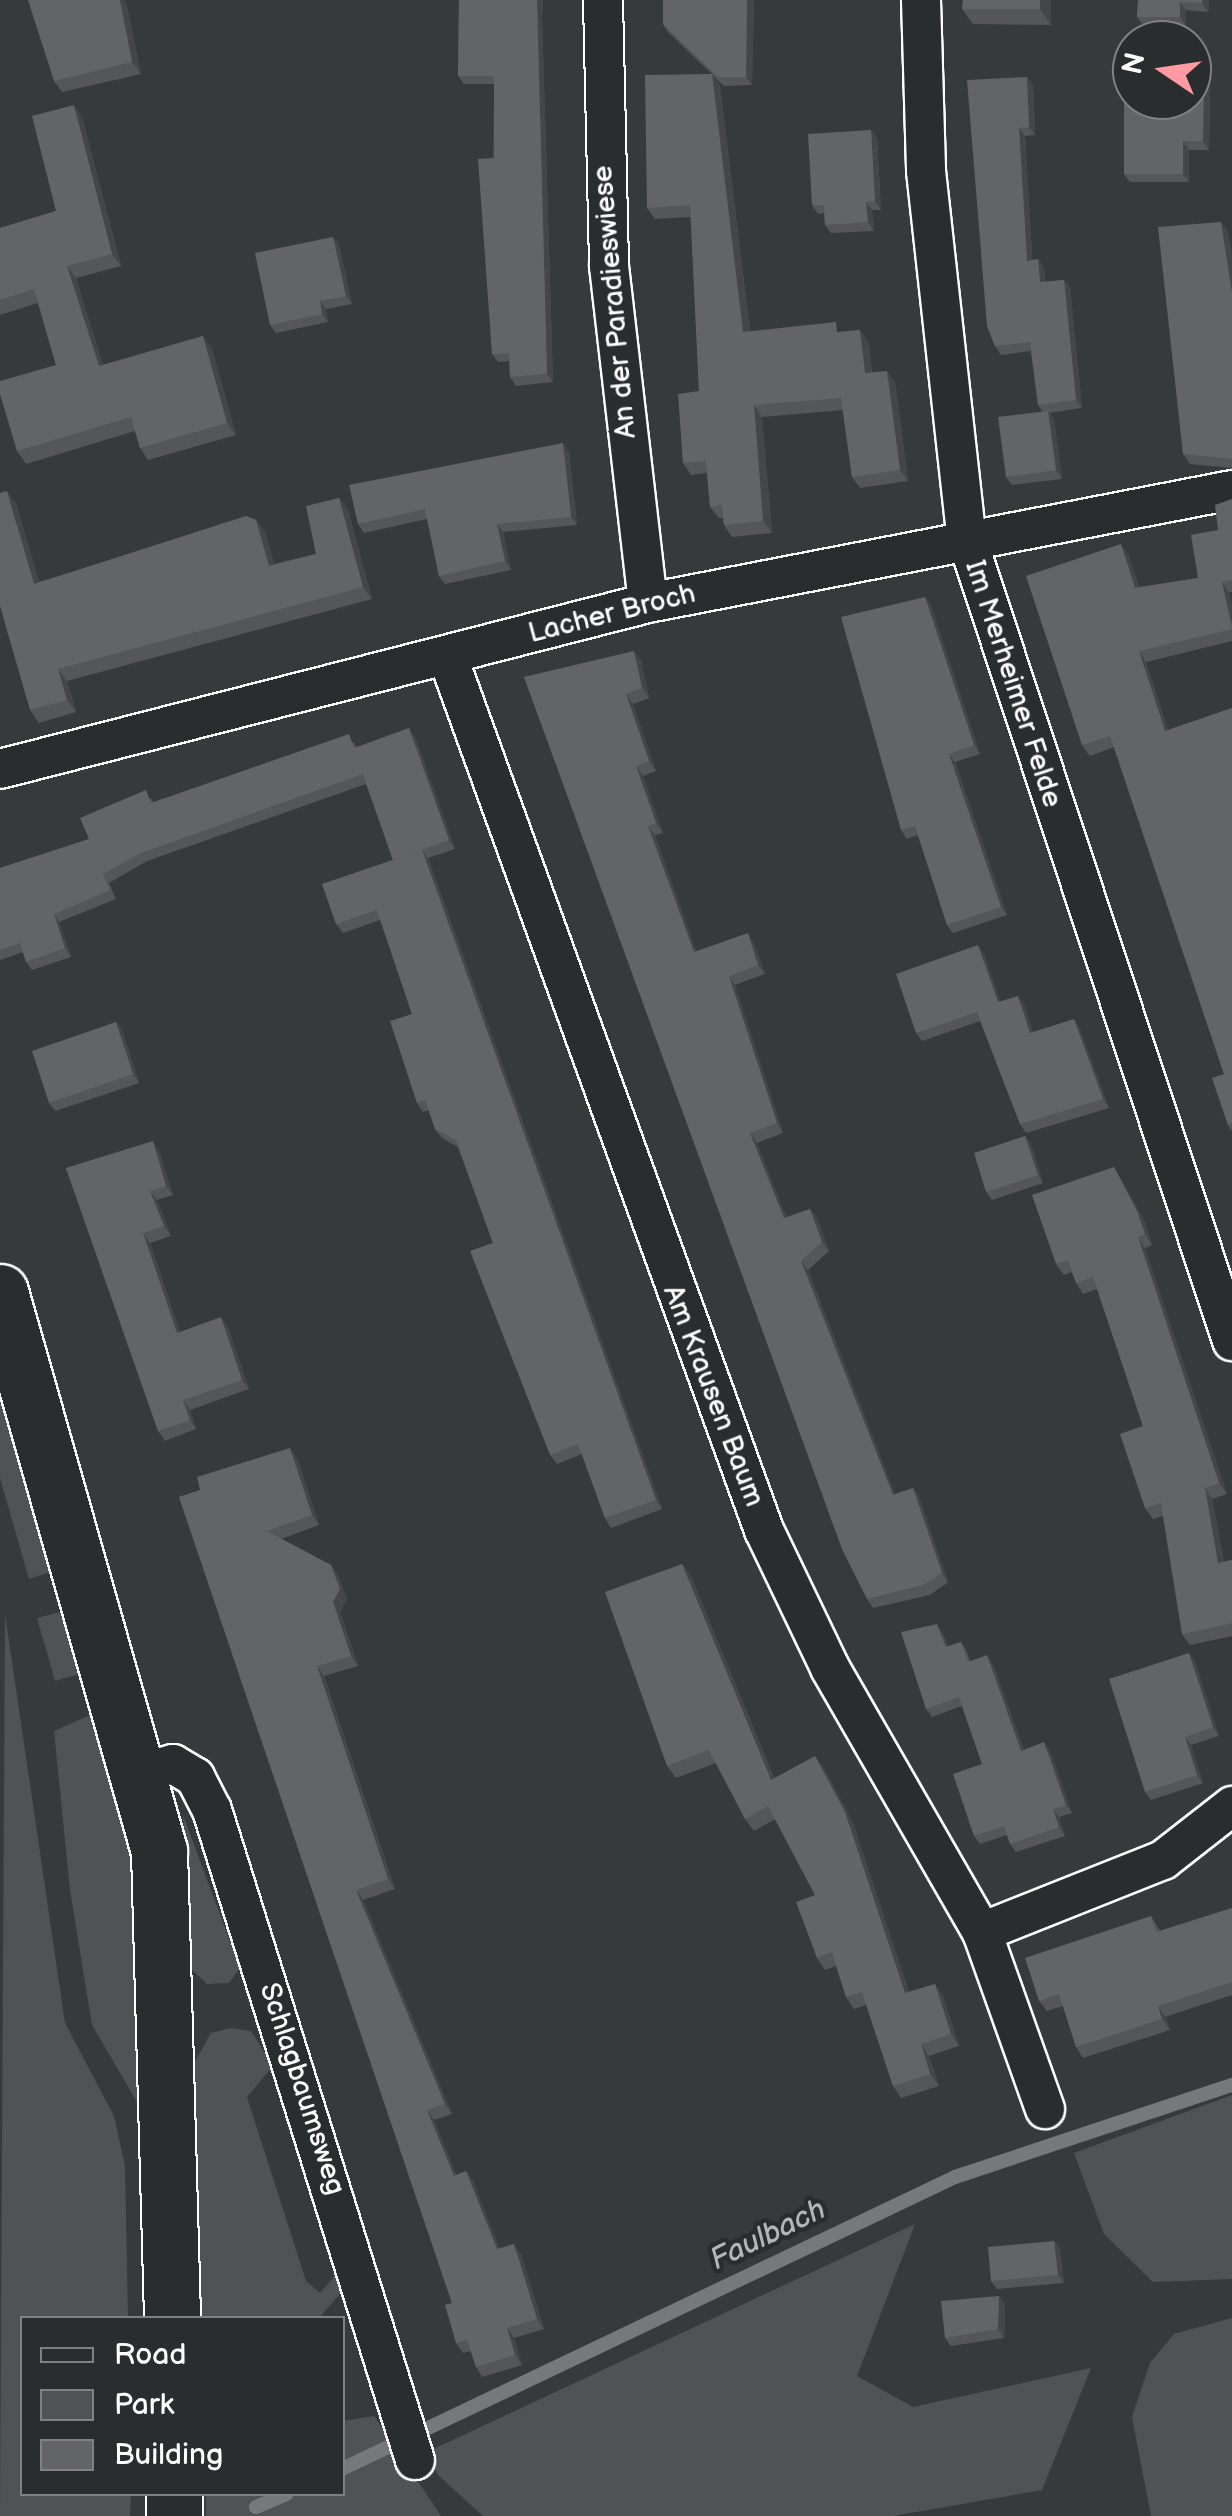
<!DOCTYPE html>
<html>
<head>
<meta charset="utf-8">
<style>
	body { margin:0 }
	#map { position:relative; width:1232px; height:2516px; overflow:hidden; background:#373a3b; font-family:"Balsamiq Sans",sans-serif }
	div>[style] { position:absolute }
	.green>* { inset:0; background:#505354 }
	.stream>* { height:14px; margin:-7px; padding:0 7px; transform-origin:7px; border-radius:7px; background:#767879 }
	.roads { filter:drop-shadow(2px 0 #fff) drop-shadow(-2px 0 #fff) drop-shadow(0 2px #fff) drop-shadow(0 -2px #fff) }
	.street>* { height:38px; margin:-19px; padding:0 19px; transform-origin:19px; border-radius:19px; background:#2a2d2e }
	.secondary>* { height:55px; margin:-27.5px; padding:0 27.5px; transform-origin:27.5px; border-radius:27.5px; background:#2a2d2e }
	.wall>* { inset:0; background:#555657 }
	.shaded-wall>* { inset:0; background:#454647 }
	.building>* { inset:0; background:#636465 }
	span { translate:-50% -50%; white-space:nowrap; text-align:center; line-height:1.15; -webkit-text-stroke:9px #2a2d2e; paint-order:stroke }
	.street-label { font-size:28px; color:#fff }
	.water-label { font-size:30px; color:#b4b5b5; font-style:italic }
	.legend { position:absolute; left:20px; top:2316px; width:325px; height:180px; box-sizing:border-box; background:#2a2d2e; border:2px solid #7f8182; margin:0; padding:12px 18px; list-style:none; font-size:30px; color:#fff }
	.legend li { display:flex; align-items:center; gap:20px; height:50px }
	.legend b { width:50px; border:2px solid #7f8182 }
	.north { position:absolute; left:1112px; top:20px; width:100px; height:100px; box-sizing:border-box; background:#2a2d2e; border:2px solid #7f8182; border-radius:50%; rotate:283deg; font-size:28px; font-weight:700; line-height:40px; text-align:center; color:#fff }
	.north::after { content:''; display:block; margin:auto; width:35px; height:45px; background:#ff9aa2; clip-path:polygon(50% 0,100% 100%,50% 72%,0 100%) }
</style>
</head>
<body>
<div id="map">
	<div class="green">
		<i style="clip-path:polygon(0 1370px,53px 1571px,29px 1579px,0 1478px)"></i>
		<i style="clip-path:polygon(64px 1611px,85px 1672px,55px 1681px,37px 1618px)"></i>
		<i style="clip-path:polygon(5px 1614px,65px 2023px,114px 2116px,125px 2166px,128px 2318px,22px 2318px,22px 2494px,131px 2494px,130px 2516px,0 2516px)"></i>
		<i style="clip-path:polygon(99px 1711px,124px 1797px,143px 1938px,140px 2107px,92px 2025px,70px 1890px,54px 1731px)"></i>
		<i style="clip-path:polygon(183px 1815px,240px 1968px,229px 1983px,207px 1984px,191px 1969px)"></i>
		<i style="clip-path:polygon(231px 2028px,251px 2031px,273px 2066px,247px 2097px,306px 2281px,320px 2293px,339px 2271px,345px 2288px,319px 2318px,196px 2318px,193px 2065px,211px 2033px)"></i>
		<i style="clip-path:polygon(1232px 2095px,1232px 2279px,1153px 2282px,1104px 2234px,1074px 2153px)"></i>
		<i style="clip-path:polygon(915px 2224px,857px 2376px,913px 2407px,1091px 2368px,1042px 2490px,893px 2516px,483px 2516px,438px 2475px,427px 2452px)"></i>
		<i style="clip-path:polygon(1232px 2318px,1232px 2516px,1151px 2516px,1132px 2417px,1150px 2363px,1174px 2334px)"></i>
		<i style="clip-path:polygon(374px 2416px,441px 2516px,206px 2516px,206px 2494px,342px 2494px,343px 2421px)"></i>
	</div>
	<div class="stream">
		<i style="left:342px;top:2469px;width:679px;rotate:-25.47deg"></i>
		<i style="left:955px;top:2177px;width:292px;rotate:-18.4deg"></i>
		<i style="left:256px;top:2507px;width:33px;rotate:-23deg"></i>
	</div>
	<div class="roads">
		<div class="street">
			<i style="left:603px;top:0;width:266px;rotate:88.7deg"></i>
			<i style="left:609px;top:266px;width:339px;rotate:83.4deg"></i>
			<i style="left:921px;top:0;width:171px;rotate:88.3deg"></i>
			<i style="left:926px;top:171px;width:367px;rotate:83.7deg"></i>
			<i style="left:966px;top:536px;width:848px;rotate:71.71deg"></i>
			<i style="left:447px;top:655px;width:931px;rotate:70.09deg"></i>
			<i style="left:764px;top:1530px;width:153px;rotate:64.4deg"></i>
			<i style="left:830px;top:1668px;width:305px;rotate:60.1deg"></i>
			<i style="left:982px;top:1932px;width:188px;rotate:70.4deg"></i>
			<i style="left:0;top:769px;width:669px;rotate:-14.37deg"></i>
			<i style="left:648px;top:603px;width:595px;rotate:-10.95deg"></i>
			<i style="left:141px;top:1773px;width:33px;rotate:-16deg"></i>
			<i style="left:173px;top:1764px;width:26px;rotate:31deg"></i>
			<i style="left:195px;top:1777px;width:37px;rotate:63deg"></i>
			<i style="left:212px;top:1810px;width:681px;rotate:72.66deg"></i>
			<i style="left:982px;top:1932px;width:195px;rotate:-21.7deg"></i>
			<i style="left:1163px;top:1860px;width:88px;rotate:-38deg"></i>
		</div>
		<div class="secondary">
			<i style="left:0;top:1292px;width:581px;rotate:74.12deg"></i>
			<i style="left:159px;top:1851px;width:467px;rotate:88.4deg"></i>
			<i style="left:174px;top:2516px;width:22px;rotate:-90deg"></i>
		</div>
	</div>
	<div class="wall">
		<i style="clip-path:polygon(459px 0,543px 0,542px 17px,553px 382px,516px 386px,510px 377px,509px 361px,498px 362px,492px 354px,494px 84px,464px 84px,458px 76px)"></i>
		<i style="clip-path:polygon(663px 0,754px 0,752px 85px,724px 86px,712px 75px,720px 86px,750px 331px,843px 332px,868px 341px,872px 372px,895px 382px,908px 481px,860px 488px,852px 477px,843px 410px,762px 417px,772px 533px,732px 537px,724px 525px,723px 518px,719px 518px,710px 507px,707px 473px,691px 475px,683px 463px,699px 391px,691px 217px,655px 219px,647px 208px,712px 74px,668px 32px,663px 24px)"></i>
		<i style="clip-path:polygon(1051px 0,1051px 25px,973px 24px,962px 9px)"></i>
		<i style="clip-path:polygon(1138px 0,1209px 0,1208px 12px,1186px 10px,1186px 26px,1143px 25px,1137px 17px)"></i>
		<i style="clip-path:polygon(126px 2px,141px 74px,62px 92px,54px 81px)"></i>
		<i style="clip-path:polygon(1027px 77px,1033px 85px,1035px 135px,1025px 136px,1032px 260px,1038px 259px,1044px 268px,1045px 282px,1064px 280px,1070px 288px,1082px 408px,1049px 413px,1054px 419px,1062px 479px,1012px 485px,1006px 477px,1042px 411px,1038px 405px,1031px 351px,1001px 355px,995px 346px,987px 326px)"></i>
		<i style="clip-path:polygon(1210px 83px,1209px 150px,1189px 150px,1189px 182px,1130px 182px,1124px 174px)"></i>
		<i style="clip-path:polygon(82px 117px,121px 266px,76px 278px,103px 365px,203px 336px,212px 349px,236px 435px,148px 460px,140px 448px,135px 431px,26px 464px,17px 451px,56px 365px,38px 303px,0 315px,0 228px,56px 211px)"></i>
		<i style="clip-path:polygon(871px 130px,877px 138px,881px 210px,872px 210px,874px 231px,831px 233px,825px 225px,824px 213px,818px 214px,812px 205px)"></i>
		<i style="clip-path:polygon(1221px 222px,1228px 232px,1232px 255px,1232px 468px,1190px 464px,1183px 454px)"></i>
		<i style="clip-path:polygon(333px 237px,339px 245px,352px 304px,326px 309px,328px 322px,276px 333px,270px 325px)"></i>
		<i style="clip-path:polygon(569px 452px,577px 525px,503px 532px,511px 570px,445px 584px,439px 576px,427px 519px,364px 533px,358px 524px)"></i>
		<i style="clip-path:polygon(339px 498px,348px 510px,372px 599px,67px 681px,76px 712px,39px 723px,30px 710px,16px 503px,39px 582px,256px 520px,265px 532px,274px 564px,316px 554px)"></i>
		<i style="clip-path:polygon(1232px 499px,1232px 592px,1229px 592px,1232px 606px,1232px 641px,1146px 662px,1168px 730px,1232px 708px,1232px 1131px,1228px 1125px,1224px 1074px,1114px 747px,1090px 756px,1082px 745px,1128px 554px,1139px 587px,1198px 578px)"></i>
		<i style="clip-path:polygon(925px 597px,931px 606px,980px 754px,955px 762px,1007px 915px,953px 933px,947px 925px,918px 835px,907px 839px,901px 830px)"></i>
		<i style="clip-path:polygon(641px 660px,649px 698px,633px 704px,656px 771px,643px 776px,663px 833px,655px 835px,696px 951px,754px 943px,765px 974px,735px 985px,783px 1133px,757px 1143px,786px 1218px,810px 1209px,817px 1218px,829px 1251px,808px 1270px,895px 1494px,913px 1488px,919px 1497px,948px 1582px,930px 1595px,873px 1608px,867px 1599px,524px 677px)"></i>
		<i style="clip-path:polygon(415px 737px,455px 849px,428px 858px,662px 1509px,611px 1528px,605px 1518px,582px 1454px,557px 1464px,550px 1455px,493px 1243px,458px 1147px,442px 1138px,435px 1129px,429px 1110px,423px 1112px,417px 1103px,412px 1014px,380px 920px,343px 933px,336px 924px,393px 860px,366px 784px,147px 861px,109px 883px,116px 899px,59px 922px,71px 957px,32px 970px,26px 962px,23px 952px,0 960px,0 868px,89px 839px,151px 798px,153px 802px,354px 742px,356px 747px)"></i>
		<i style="clip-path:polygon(984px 954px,1000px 1002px,1024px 1004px,1033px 1032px,1079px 1027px,1109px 1108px,1026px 1133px,1020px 1124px,980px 1021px,922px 1041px,916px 1033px)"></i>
		<i style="clip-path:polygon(116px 1022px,122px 1030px,139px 1083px,55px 1111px,49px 1103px)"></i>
		<i style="clip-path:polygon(1025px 1136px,1031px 1144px,1043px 1183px,992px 1200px,986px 1192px)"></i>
		<i style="clip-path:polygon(159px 1151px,173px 1195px,157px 1200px,171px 1236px,150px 1243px,180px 1332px,228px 1327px,249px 1389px,190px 1410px,196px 1429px,165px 1441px,158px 1431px,66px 1168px)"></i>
		<i style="clip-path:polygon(1114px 1167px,1145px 1222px,1152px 1245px,1145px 1248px,1227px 1494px,1212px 1499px,1224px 1562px,1232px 1560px,1232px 1636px,1190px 1645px,1182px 1634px,1163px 1516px,1153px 1519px,1145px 1508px,1143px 1426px,1097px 1289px,1083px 1294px,1076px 1283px,1072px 1272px,1064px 1275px,1056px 1264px)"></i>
		<i style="clip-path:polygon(297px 1458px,319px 1525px,281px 1539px,331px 1565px,338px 1575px,347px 1599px,340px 1612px,358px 1666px,324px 1676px,395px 1889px,363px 1900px,452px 2114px,434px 2120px,456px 2175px,466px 2171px,473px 2181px,499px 2248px,521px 2254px,544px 2329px,514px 2338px,522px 2365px,482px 2377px,476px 2367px,471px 2351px,463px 2353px,456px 2343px,452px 2303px,179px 1497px)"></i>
		<i style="clip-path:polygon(682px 1564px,691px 1576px,774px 1778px,824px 1768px,853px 1823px,909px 1992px,935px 1984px,943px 1996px,959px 2046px,929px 2056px,939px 2086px,901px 2098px,893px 2086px,866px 2005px,854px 2009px,846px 1997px,836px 1966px,825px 1970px,817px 1958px,815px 1895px,775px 1819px,754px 1831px,745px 1819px,716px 1763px,676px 1778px,667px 1766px)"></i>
		<i style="clip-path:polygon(943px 1633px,948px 1646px,961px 1642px,966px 1650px,970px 1661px,993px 1664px,1024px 1750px,1050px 1751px,1072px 1813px,1059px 1817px,1065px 1836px,1016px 1852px,1010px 1844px,1007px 1835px,980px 1844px,974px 1836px,982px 1764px,962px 1706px,932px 1717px,926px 1709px)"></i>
		<i style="clip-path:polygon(1195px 1661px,1219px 1736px,1191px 1745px,1203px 1783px,1151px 1800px,1145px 1792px)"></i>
		<i style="clip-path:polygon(1232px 1908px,1232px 1995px,1165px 2017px,1170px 2030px,1083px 2058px,1076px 2047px,1063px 2006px,1047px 2011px,1039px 2001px,1151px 1916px,1160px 1931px)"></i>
		<i style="clip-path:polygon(1054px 2241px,1060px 2249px,1064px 2283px,997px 2289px,991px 2281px)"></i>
		<i style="clip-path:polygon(999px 2296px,1005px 2304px,1004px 2338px,951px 2346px,945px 2338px)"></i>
	</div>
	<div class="shaded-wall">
		<i style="clip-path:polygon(120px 0,124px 0,126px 2px,141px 74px,132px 62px)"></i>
		<i style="clip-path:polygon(537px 0,543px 0,542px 17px,553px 382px,547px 374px)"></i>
		<i style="clip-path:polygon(747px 0,754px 0,752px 85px,746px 77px)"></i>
		<i style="clip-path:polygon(1040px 0,1051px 0,1051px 25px,1040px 9px)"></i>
		<i style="clip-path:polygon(1202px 0,1209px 0,1208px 12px,1202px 3px)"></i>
		<i style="clip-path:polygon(1180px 2px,1186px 10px,1186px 26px,1180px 17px)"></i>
		<i style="clip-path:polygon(712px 74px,720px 86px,751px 344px,743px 332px)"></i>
		<i style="clip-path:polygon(1204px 74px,1210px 83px,1209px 150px,1203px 141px)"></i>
		<i style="clip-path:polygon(1027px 77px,1033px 85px,1035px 135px,1029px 127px)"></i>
		<i style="clip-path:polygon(74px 105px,82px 117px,121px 266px,112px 254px)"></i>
		<i style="clip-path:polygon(1019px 128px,1025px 136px,1033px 269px,1027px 261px)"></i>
		<i style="clip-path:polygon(871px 130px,877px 138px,881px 210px,875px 201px)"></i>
		<i style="clip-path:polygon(1183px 141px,1189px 150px,1189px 182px,1183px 174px)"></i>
		<i style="clip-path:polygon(866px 202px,872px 210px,874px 231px,868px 222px)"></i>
		<i style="clip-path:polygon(1221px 222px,1228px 232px,1232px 255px,1232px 293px)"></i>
		<i style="clip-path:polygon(333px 237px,339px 245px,352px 304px,346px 296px)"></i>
		<i style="clip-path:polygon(1038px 259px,1044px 268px,1046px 291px,1040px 282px)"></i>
		<i style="clip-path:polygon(67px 266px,76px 278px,107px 378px,99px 366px)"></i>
		<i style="clip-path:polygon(1064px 280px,1070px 288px,1082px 408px,1076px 400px)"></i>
		<i style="clip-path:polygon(320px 301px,326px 309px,328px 322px,322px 314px)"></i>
		<i style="clip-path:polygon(860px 330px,868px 341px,873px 385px,865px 373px)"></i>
		<i style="clip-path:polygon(203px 336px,212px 349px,236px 435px,227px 423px)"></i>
		<i style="clip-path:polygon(887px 371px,895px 382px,908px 481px,900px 470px)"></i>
		<i style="clip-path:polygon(754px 405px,762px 417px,772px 533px,763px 521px)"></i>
		<i style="clip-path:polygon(1048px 411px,1054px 419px,1062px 479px,1056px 470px)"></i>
		<i style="clip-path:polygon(563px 443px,569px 452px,577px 525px,571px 517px)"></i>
		<i style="clip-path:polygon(7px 491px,16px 503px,43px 596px,34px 584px)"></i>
		<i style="clip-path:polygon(339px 498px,348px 510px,372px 599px,363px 587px)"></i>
		<i style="clip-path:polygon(256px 520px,265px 532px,278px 578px,269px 566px)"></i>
		<i style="clip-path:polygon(497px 524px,503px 532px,511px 570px,505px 561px)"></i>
		<i style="clip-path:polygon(1121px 544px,1128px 554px,1143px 598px,1135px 588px)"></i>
		<i style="clip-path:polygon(1222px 582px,1229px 592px,1232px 606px,1232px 624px)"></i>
		<i style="clip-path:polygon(925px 597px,931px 606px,980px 754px,974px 745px)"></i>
		<i style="clip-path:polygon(634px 651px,641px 660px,649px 698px,642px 688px)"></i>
		<i style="clip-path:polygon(1139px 651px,1146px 662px,1172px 742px,1165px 731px)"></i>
		<i style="clip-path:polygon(58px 669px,67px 681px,76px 712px,67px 700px)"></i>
		<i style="clip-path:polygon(626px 694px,633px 704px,656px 771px,649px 761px)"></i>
		<i style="clip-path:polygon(409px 728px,415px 737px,455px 849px,449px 840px)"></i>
		<i style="clip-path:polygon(949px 754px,955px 762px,1007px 915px,1001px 907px)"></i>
		<i style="clip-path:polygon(636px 766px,643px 776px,663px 833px,656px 823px)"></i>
		<i style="clip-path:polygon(648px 826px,655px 835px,700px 962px,694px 952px)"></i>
		<i style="clip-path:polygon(422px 850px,428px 859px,662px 1509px,656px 1500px)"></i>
		<i style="clip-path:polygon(54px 914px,59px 922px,71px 957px,65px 948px)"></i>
		<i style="clip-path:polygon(748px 933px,754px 943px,765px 974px,758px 965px)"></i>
		<i style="clip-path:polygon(978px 945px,984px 954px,1004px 1011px,998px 1002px)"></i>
		<i style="clip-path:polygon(729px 976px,735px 985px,783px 1133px,777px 1123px)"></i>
		<i style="clip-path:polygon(1018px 996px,1024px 1004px,1036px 1042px,1030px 1033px)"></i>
		<i style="clip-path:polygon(1074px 1019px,1079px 1027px,1109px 1108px,1103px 1099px)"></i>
		<i style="clip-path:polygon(116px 1022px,122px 1030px,139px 1083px,133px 1074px)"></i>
		<i style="clip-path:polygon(750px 1133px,757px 1143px,791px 1228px,784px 1218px)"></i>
		<i style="clip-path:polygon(1025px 1136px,1031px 1144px,1043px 1183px,1038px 1175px)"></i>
		<i style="clip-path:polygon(153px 1141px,159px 1151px,173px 1195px,166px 1186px)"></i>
		<i style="clip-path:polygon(1114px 1167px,1145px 1222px,1152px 1245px,1145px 1234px)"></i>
		<i style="clip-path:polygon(150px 1191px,157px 1200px,171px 1236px,164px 1226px)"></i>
		<i style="clip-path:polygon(810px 1209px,817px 1218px,829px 1251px,822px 1242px)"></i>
		<i style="clip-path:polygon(143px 1233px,150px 1243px,184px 1343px,177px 1333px)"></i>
		<i style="clip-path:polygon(1138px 1237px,1145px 1248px,1227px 1494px,1219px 1483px)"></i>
		<i style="clip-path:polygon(801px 1261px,808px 1270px,899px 1504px,893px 1495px)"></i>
		<i style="clip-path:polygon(221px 1317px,228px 1327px,249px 1389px,242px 1380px)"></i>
		<i style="clip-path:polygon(183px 1400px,190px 1410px,196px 1429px,190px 1420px)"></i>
		<i style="clip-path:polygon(290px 1448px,297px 1458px,319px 1525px,312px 1515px)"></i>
		<i style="clip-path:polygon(913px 1488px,919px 1497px,948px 1582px,942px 1573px)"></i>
		<i style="clip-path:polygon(1205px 1488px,1212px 1499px,1226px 1574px,1218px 1563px)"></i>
		<i style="clip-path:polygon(682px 1564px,691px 1576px,779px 1792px,771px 1780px)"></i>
		<i style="clip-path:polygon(331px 1565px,338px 1575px,347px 1599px,340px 1612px,358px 1666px,351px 1656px,333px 1602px)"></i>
		<i style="clip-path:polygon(937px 1624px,943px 1633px,952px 1656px,946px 1647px)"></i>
		<i style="clip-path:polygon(1189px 1653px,1195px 1661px,1219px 1736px,1213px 1727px)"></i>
		<i style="clip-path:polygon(987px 1655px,993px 1664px,1027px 1759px,1021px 1751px)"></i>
		<i style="clip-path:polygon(317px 1666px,324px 1676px,395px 1889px,388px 1879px)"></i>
		<i style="clip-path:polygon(1185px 1737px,1191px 1745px,1203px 1783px,1197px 1775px)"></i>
		<i style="clip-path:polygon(1044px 1742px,1050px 1751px,1072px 1813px,1066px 1805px)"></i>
		<i style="clip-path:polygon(815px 1756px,824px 1768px,853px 1823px,913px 2005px,905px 1993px)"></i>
		<i style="clip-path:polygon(1053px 1809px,1059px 1817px,1065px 1836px,1059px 1827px)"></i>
		<i style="clip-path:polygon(356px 1890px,363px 1900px,452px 2114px,445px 2104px)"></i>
		<i style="clip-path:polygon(935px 1984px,943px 1996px,959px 2046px,951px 2034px)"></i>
		<i style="clip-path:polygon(1158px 2006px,1165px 2017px,1170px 2030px,1162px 2019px)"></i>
		<i style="clip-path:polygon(921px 2044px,929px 2056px,939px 2086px,930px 2074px)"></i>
		<i style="clip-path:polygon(427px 2110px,434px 2120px,460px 2186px,454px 2176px)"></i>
		<i style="clip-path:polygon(466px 2171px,473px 2181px,504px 2259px,497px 2249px)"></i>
		<i style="clip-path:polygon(1054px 2241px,1060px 2249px,1064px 2283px,1058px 2275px)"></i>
		<i style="clip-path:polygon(514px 2244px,521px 2254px,544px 2329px,537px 2319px)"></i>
		<i style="clip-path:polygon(999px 2296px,1005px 2304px,1004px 2338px,998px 2329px)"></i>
		<i style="clip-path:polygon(507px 2328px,514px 2338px,522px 2365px,515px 2355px)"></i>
	</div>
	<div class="building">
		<i style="clip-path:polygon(28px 0,120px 0,132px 62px,54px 81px)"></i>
		<i style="clip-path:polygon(459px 0,537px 0,547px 374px,510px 377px,509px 353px,492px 354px,478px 159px,494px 158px,494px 76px,458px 76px)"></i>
		<i style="clip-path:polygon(663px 0,747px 0,746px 77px,718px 77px,663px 24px)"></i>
		<i style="clip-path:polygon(963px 0,1040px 0,1040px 9px,962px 9px)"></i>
		<i style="clip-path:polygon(1138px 0,1202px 0,1202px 3px,1180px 2px,1180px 17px,1137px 17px)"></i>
		<i style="clip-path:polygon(1124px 72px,1132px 72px,1132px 100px,1192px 100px,1192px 74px,1204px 74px,1203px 141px,1183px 141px,1183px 174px,1124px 174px)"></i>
		<i style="clip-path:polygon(712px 74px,743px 332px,836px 322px,837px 332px,860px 330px,865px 373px,887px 371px,900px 470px,852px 477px,841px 398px,754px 405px,763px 521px,724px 525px,722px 505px,710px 507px,706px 461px,683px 463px,678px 394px,699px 391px,690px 205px,647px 208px,645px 75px)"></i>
		<i style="clip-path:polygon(1027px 77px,1029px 127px,1019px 128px,1027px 261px,1038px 259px,1040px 282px,1064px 280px,1076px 400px,1038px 405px,1030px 342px,995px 346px,987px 326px,967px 80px)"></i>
		<i style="clip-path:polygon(74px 105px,112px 254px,67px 266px,99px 366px,203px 336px,227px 423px,140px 448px,131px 417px,17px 451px,0 394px,0 381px,56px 365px,34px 289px,0 300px,0 228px,56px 211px,32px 116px)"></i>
		<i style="clip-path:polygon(871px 130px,875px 201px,866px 202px,868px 222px,825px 225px,824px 205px,812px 205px,808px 134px)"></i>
		<i style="clip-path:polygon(1221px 222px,1232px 293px,1232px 459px,1183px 454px,1158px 227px)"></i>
		<i style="clip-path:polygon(333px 237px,346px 296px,320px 301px,322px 314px,270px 325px,255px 253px)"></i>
		<i style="clip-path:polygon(1048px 411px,1056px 470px,1006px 477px,998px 417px)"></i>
		<i style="clip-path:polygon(563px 443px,571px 517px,497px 524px,505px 561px,439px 576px,425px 509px,358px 524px,349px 485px)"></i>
		<i style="clip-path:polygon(7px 491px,34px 584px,246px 516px,256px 520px,269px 566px,316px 554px,306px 506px,339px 498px,363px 587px,58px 669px,67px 700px,30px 710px,0 606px,0 493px)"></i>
		<i style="clip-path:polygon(1232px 499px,1232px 580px,1222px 582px,1232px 629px,1139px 651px,1165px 731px,1232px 708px,1232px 1123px,1228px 1125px,1212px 1078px,1224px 1074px,1110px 736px,1082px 745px,1026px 576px,1121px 544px,1135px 588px,1198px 578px,1191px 535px,1218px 530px,1215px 505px)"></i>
		<i style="clip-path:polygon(925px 597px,974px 745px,949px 754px,1001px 907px,947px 925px,915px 826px,901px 830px,841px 617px)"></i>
		<i style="clip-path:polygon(634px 651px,642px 688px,626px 694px,649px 761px,636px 766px,656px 823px,648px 826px,694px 952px,748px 933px,758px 965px,729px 976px,777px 1123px,750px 1133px,784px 1218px,810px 1209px,822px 1242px,801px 1261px,893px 1495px,913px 1488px,942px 1573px,923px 1585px,867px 1599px,842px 1549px,524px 677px)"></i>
		<i style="clip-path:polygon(409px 728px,449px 840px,393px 860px,363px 774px,141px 853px,103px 874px,110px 890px,54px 914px,65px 948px,26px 962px,20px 943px,0 950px,0 868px,89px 839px,80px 818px,146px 790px,151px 803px,349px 734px,354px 748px)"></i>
		<i style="clip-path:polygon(422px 850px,656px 1500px,605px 1518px,578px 1444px,550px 1455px,470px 1251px,493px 1243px,456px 1140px,435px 1129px,425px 1100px,417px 1103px,390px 1021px,412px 1014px,377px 910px,336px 924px,322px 884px)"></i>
		<i style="clip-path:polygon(978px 945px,998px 1002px,1018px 996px,1030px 1033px,1074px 1019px,1103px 1099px,1020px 1124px,977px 1012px,916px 1033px,896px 974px)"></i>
		<i style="clip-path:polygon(116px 1022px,133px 1074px,49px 1103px,32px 1051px)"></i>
		<i style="clip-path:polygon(1025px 1136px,1038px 1175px,986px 1192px,974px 1153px)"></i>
		<i style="clip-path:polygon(153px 1141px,166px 1186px,150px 1191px,164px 1226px,143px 1233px,177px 1333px,221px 1317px,242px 1380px,183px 1400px,190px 1420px,158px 1431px,66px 1168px)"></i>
		<i style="clip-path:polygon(1114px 1167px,1137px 1211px,1145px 1234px,1138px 1237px,1219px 1483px,1205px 1488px,1218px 1563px,1232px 1560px,1232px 1623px,1182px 1634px,1161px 1503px,1145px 1508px,1120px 1434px,1143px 1426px,1093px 1277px,1076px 1283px,1068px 1260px,1056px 1264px,1032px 1195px)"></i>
		<i style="clip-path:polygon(290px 1448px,312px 1515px,267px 1531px,331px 1565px,340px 1589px,333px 1602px,351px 1656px,317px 1666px,388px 1879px,356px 1890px,445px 2104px,427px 2110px,454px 2176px,466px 2171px,497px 2249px,514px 2244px,537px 2319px,507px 2328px,515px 2355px,476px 2367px,467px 2340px,456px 2343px,445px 2305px,452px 2303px,179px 1497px,200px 1490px,197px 1477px)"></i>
		<i style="clip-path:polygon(682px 1564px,771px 1780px,815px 1756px,845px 1812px,905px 1993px,935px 1984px,951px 2034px,921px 2044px,930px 2074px,893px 2086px,862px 1992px,846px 1997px,832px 1952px,817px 1958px,796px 1902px,815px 1895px,768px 1806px,745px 1819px,709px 1750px,667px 1766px,605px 1592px)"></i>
		<i style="clip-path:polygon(937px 1624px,946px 1647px,961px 1642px,968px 1662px,987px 1655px,1021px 1751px,1044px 1742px,1066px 1805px,1053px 1809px,1059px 1827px,1010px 1844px,1004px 1826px,974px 1836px,953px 1774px,982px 1764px,959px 1697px,926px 1709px,901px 1632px)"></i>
		<i style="clip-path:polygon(1189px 1653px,1213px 1727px,1185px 1737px,1197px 1775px,1145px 1792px,1109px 1679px)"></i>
		<i style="clip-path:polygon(1232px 1908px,1232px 1982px,1158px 2006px,1162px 2019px,1076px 2047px,1059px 1994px,1039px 2001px,1025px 1958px,1151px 1916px,1156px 1932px)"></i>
		<i style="clip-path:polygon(1054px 2241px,1058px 2275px,991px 2281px,988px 2247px)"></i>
		<i style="clip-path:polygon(999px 2296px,998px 2329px,945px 2338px,941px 2301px)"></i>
	</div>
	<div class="street-label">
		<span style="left:615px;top:302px;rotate:-95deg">An der Paradieswiese</span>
		<span style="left:612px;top:614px;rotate:-14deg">Lacher Broch</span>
		<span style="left:1013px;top:684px;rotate:72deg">Im Merheimer Felde</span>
		<span style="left:713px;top:1396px;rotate:69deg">Am Krausen Baum</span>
		<span style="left:302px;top:2089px;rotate:72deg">Schlagbaumsweg</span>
	</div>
	<div class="water-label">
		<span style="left:768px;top:2235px;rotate:-26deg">Faulbach</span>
	</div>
	<ul class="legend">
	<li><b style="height:12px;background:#2a2d2e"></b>Road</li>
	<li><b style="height:28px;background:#505354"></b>Park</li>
	<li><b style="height:28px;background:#636465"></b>Building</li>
	</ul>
	<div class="north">N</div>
</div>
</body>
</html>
